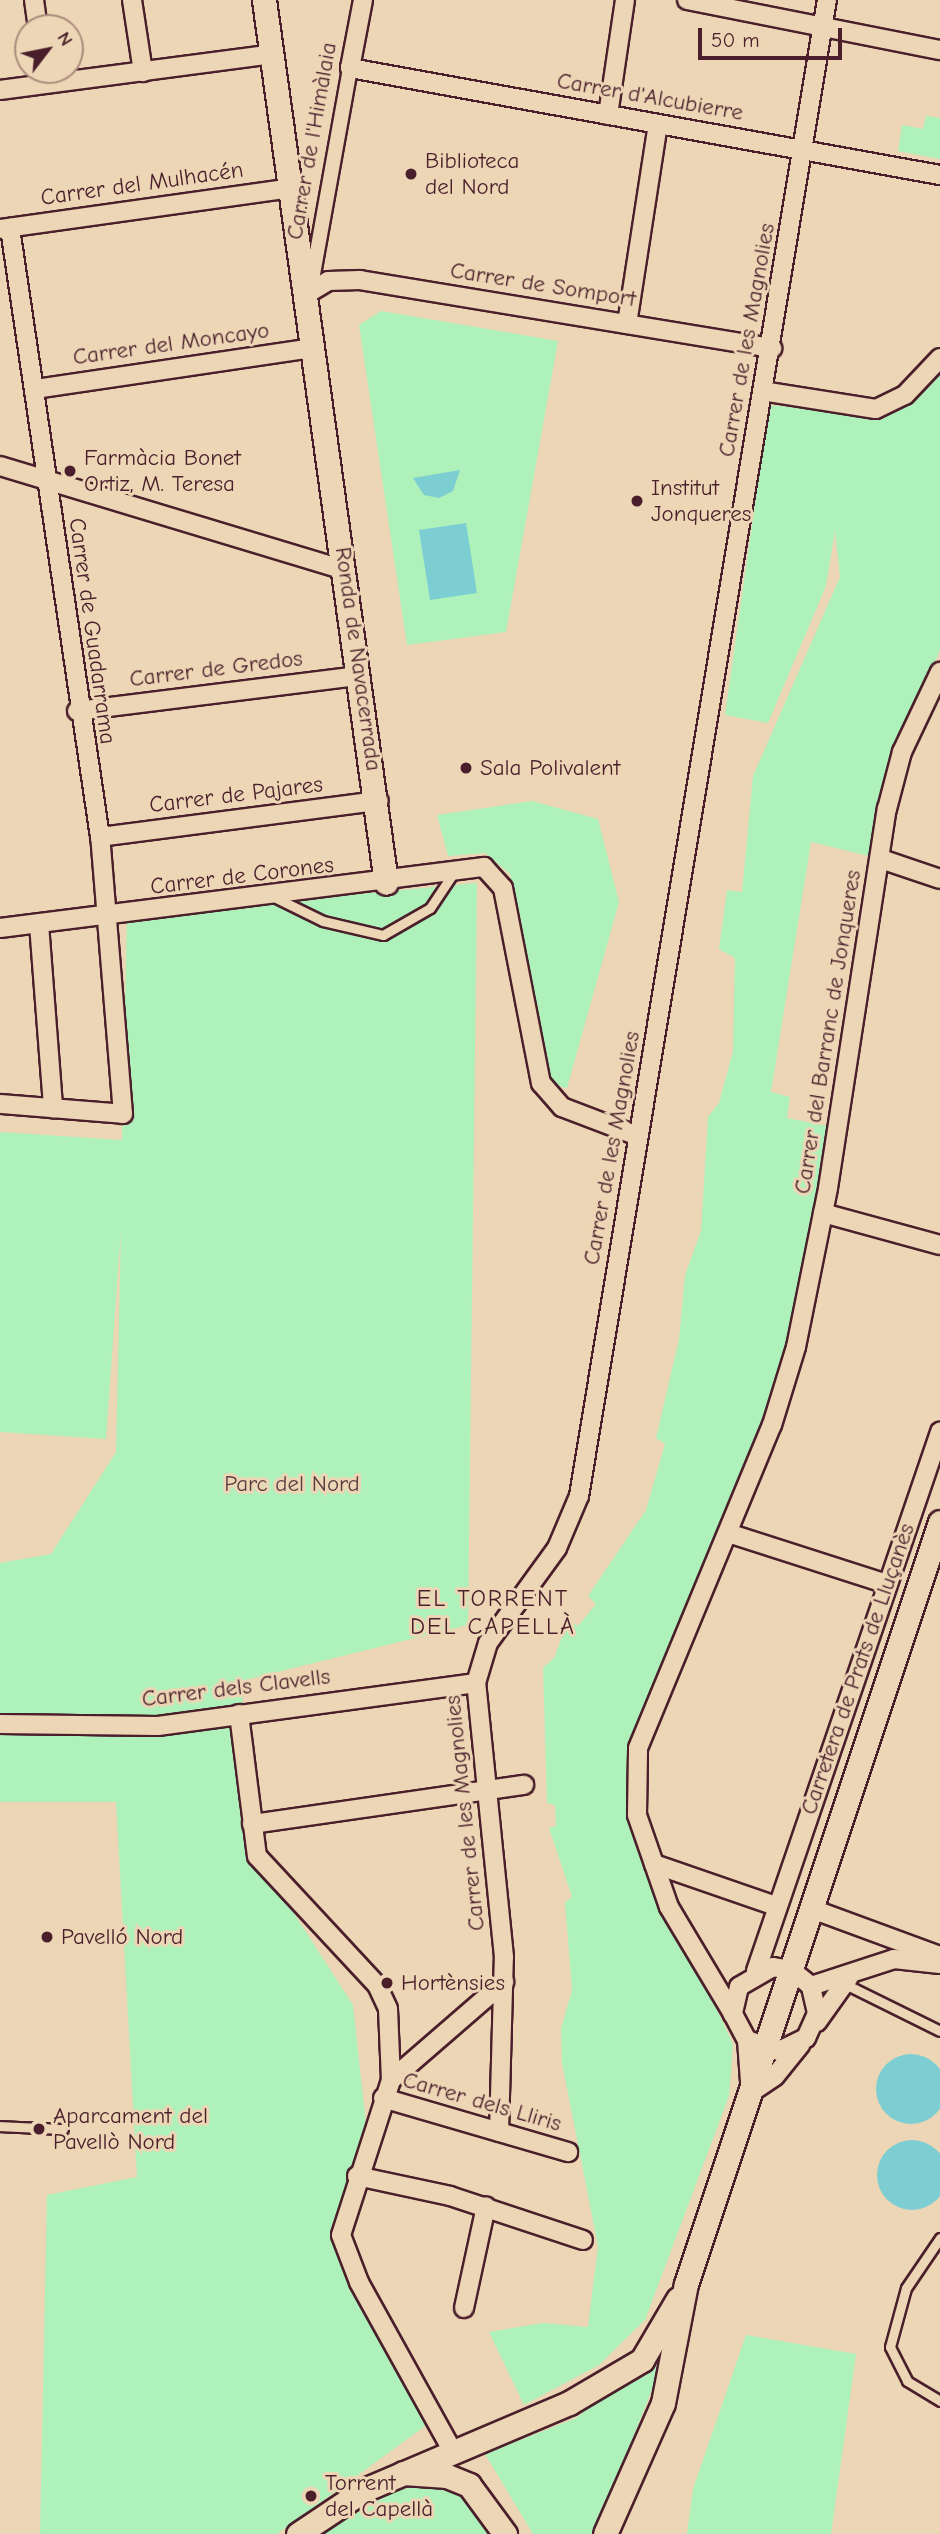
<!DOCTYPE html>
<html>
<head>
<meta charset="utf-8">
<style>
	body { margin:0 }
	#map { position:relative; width:940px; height:2534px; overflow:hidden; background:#edd6b5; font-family:"Comic Neue",sans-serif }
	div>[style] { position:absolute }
	.green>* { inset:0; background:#aef1ba }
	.water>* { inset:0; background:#7cced3 }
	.round { border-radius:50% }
	.roads { filter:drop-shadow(2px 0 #4a1f2b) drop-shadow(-2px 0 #4a1f2b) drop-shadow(0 2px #4a1f2b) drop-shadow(0 -2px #4a1f2b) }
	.service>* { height:9px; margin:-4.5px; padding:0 4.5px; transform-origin:4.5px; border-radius:4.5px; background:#edd6b5 }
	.pedestrian>* { height:14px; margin:-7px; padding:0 7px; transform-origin:7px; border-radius:7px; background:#edd6b5 }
	.minor>* { height:18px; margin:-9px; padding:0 9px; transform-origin:9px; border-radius:9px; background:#edd6b5 }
	.tertiary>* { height:23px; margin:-11.5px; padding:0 11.5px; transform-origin:11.5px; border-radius:11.5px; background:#edd6b5 }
	.dots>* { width:19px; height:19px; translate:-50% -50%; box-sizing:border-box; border:4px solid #edd6b5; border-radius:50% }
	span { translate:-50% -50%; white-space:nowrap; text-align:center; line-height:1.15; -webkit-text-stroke:6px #edd6b5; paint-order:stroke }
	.street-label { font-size:23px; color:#4a1f2b }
	.poi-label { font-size:23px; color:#4a1f2b }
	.left { translate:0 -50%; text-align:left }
	.park-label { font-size:23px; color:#593e40 }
	.neighbourhood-label { font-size:24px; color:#4a1f2b; letter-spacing:2px }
	.north { position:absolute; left:14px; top:14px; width:70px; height:70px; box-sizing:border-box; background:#edd6b5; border:2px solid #ac8d7e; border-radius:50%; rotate:58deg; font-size:19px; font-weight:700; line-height:28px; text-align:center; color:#4a1f2b }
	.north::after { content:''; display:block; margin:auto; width:24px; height:32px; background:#4a1f2b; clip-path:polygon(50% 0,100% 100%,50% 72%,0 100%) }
	.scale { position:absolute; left:698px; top:28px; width:144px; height:32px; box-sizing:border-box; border:4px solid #4a1f2b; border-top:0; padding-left:9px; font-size:21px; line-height:24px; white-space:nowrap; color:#4a1f2b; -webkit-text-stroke:5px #edd6b5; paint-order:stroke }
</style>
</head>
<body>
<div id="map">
	<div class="green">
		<i style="clip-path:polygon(926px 116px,940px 118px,940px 159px,898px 151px,902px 125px,923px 129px)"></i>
		<i style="clip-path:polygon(381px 311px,558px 341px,506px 632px,407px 645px,359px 325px)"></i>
		<i style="clip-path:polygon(940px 367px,940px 650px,886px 774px,873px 857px,811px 842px,771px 1092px,790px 1097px,787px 1118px,837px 1128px,796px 1347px,634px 1784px,669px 1907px,733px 2044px,729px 2096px,645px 2320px,599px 2365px,524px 2405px,489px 2332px,543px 2323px,588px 2327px,598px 2246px,562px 2063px,561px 2029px,572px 1990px,565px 1902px,572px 1897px,549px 1828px,556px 1826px,555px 1805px,547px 1803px,543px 1668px,554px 1658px,568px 1621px,578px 1626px,596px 1604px,588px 1596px,646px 1510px,665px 1444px,656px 1438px,679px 1339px,685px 1275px,701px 1231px,708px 1117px,719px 1103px,733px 1051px,735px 958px,719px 949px,727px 890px,742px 892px,753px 776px,840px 577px,835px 531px,826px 586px,768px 723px,725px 715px,769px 405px,866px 415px)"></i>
		<i style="clip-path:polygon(532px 801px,598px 819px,619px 902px,567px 1088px,553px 1085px,540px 1050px,510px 874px,485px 853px,448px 856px,437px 815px)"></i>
		<i style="clip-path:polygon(477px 883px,468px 1625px,241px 1681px,257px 1856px,353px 2005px,368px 2143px,343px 2243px,435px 2419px,277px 2534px,40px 2534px,47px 2195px,137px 2177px,116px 1802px,0 1802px,0 1563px,51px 1554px,116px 1452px,121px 1230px,106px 1439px,0 1432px,0 1132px,122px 1140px,127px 916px)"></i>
		<i style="clip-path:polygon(746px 2335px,856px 2354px,831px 2534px,687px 2534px,693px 2489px)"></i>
		<i style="clip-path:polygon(656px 2357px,662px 2364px,595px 2534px,533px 2534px,485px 2454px,576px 2418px)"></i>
		<i style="clip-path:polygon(433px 2485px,465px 2495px,492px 2534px,321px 2534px,396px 2490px)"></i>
	</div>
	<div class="water">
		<i style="clip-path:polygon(460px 470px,453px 491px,439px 498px,424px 495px,413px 478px)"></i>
		<i style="clip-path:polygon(466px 523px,477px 593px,430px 600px,419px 530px)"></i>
		<i class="round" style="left:876px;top:2054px;width:70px;height:70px"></i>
		<i class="round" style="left:877px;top:2140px;width:70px;height:70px"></i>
	</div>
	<div class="roads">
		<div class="service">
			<i style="left:276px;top:898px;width:52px;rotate:26.1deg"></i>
			<i style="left:323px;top:921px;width:62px;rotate:13.1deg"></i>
			<i style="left:383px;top:935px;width:54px;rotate:-29.9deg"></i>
			<i style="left:430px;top:908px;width:43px;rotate:-56.3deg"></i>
			<i style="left:843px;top:1983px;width:108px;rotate:26.3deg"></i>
			<i style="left:0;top:2126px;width:63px;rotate:2.7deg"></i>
			<i style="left:940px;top:2238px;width:60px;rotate:124.2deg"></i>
			<i style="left:906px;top:2288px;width:61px;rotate:105.2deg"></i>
			<i style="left:890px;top:2347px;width:38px;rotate:63deg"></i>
			<i style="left:907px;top:2381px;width:39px;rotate:31deg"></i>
		</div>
		<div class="pedestrian">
			<i style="left:310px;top:291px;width:227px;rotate:-79.8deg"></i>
		</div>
		<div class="minor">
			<i style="left:34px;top:0;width:28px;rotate:82deg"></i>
			<i style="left:132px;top:0;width:73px;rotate:81.3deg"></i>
			<i style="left:363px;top:0;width:69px;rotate:100.8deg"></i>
			<i style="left:350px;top:68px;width:600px;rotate:10.28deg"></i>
			<i style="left:687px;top:0;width:258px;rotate:11.2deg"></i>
			<i style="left:0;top:90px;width:275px;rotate:-7.5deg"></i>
			<i style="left:608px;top:115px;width:116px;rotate:-81.6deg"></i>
			<i style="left:0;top:229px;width:294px;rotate:-8deg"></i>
			<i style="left:310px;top:292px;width:21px;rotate:-31deg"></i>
			<i style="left:328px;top:281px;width:32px;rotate:-2deg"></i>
			<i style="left:360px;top:280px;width:418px;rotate:9.4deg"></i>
			<i style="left:627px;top:324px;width:202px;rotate:-81.2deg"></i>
			<i style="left:35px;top:389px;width:281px;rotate:-8.4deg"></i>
			<i style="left:762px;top:391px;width:115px;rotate:9deg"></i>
			<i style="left:876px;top:409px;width:32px;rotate:-26deg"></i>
			<i style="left:905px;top:395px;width:51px;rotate:-46.6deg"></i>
			<i style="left:0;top:466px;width:360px;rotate:16.8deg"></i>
			<i style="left:77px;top:711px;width:285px;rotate:-7.1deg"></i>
			<i style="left:100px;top:837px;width:281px;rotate:-7.4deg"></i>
			<i style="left:881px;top:859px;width:62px;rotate:18.7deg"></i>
			<i style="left:39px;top:924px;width:185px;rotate:85.6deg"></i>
			<i style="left:0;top:928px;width:488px;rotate:-7.2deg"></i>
			<i style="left:484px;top:867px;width:28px;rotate:48deg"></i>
			<i style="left:503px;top:888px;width:199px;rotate:79deg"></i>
			<i style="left:541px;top:1083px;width:32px;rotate:49deg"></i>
			<i style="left:562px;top:1107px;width:81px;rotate:20.9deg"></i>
			<i style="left:0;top:1104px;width:123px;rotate:4.6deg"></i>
			<i style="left:123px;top:1114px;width:278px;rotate:-94.7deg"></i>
			<i style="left:100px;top:837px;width:616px;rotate:-98.41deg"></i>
			<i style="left:823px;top:1213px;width:121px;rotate:15.3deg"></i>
			<i style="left:728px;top:1533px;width:167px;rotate:17.8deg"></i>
			<i style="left:239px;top:1714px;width:143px;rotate:82.8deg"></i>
			<i style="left:257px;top:1856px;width:176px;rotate:47.1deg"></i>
			<i style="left:377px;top:1985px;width:26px;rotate:65deg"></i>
			<i style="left:388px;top:2009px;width:71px;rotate:87.6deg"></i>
			<i style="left:0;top:1724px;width:158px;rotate:0.7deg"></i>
			<i style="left:158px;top:1726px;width:321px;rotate:-7.7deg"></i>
			<i style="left:252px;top:1824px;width:275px;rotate:-8.2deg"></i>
			<i style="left:654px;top:1864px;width:129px;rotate:19deg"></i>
			<i style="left:812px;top:1909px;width:136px;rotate:20.2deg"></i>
			<i style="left:756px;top:1971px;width:570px;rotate:-71.15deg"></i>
			<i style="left:811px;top:1986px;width:87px;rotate:-18deg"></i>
			<i style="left:894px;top:1959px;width:46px;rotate:6.2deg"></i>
			<i style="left:733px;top:2014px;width:125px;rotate:-120.9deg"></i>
			<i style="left:669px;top:1907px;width:97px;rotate:-109.2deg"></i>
			<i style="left:637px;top:1815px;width:67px;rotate:-89.1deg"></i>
			<i style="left:638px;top:1748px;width:350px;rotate:-67.5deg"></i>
			<i style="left:772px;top:1425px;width:82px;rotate:-72.9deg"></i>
			<i style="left:796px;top:1347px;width:162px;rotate:-78.6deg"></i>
			<i style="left:828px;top:1188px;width:384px;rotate:-81.2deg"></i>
			<i style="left:887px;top:809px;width:59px;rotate:-75.3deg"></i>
			<i style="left:902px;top:752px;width:89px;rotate:-64.6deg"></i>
			<i style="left:817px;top:2022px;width:55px;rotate:-54.6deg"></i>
			<i style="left:747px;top:2040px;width:34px;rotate:19deg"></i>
			<i style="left:779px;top:2051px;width:30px;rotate:-26deg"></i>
			<i style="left:806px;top:2038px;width:27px;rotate:-66deg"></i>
			<i style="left:817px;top:2013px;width:28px;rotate:-103deg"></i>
			<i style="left:811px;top:1986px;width:26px;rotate:-141deg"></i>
			<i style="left:791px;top:1970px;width:18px;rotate:-171deg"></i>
			<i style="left:773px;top:1967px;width:39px;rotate:150deg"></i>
			<i style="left:739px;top:1987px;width:28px;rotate:103deg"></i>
			<i style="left:733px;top:2014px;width:30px;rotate:62deg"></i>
			<i style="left:747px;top:2040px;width:42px;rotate:85.9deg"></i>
			<i style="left:750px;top:2093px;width:30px;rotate:-34deg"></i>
			<i style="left:775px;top:2076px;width:40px;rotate:-51deg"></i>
			<i style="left:383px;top:2098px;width:193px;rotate:16.3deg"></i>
			<i style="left:499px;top:2132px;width:175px;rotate:-88.4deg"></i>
			<i style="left:504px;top:1957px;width:275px;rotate:-95.8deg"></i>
			<i style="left:476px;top:1683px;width:42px;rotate:-73.3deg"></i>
			<i style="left:488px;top:1643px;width:117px;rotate:-54deg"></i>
			<i style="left:557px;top:1548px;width:56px;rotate:-67.1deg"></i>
			<i style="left:579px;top:1496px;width:1516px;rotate:-80.59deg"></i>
			<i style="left:357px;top:2176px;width:95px;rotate:12.1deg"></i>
			<i style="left:450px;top:2196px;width:140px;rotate:18.3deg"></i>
			<i style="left:464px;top:2308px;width:104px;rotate:-77.8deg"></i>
			<i style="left:452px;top:2450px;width:192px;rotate:-119deg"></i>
			<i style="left:359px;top:2282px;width:50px;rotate:-111deg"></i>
			<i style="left:341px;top:2235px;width:163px;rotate:-72.1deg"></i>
			<i style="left:391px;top:2080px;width:150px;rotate:-40.9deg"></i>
		</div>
		<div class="tertiary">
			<i style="left:264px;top:0;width:891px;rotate:82.13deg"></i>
			<i style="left:403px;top:2473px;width:44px;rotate:3.9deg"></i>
			<i style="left:447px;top:2476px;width:24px;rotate:22deg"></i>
			<i style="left:469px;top:2485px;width:61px;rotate:53.7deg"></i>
			<i style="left:298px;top:2534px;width:79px;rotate:-33.7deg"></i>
			<i style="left:364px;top:2490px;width:223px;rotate:-23deg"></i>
			<i style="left:569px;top:2403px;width:85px;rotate:-30.5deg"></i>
			<i style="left:642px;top:2360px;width:71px;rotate:-59.5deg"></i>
			<i style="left:605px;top:2534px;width:143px;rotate:-66.1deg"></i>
			<i style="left:663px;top:2403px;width:121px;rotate:-79.1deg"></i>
			<i style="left:686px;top:2284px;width:803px;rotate:-71.57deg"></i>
		</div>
	</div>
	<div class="dots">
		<i style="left:411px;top:174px;background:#4a1f2b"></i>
		<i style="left:70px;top:471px;background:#4a1f2b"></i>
		<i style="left:637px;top:501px;background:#4a1f2b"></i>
		<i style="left:466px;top:768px;background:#4a1f2b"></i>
		<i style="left:47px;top:1937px;background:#4a1f2b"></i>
		<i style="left:387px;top:1983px;background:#4a1f2b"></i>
		<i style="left:39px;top:2129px;background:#4a1f2b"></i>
		<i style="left:311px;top:2496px;background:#4a1f2b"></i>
	</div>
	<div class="street-label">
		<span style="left:650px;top:97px;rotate:10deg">Carrer d'Alcubierre</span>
		<span style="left:312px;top:141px;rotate:-80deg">Carrer de l'Himàlaia</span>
		<span style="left:142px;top:184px;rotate:-8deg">Carrer del Mulhacén</span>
		<span style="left:543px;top:285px;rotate:9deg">Carrer de Somport</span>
		<span style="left:747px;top:340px;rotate:-80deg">Carrer de les Magnolies</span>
		<span style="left:171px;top:344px;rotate:-8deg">Carrer del Moncayo</span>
		<span style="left:92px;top:631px;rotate:82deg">Carrer de Guadarrama</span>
		<span style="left:358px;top:659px;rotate:82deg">Ronda de Navacerrada</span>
		<span style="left:216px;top:669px;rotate:-7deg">Carrer de Gredos</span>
		<span style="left:236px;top:795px;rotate:-7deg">Carrer de Pajares</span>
		<span style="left:242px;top:876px;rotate:-7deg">Carrer de Corones</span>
		<span style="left:828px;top:1032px;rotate:-81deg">Carrer del Barranc de Jonqueres</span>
		<span style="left:612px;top:1148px;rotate:-80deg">Carrer de les Magnolies</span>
		<span style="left:858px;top:1669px;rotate:-71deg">Carretera de Prats de Lluçanès</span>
		<span style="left:236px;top:1688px;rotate:-7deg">Carrer dels Clavells</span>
		<span style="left:465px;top:1813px;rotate:-96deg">Carrer de les Magnolies</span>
		<span style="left:482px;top:2102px;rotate:16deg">Carrer dels Lliris</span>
	</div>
	<div class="poi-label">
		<span class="left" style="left:425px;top:174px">Biblioteca<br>del Nord</span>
		<span class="left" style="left:84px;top:471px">Farmàcia Bonet<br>Ortiz, M. Teresa</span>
		<span class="left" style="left:651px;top:501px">Institut<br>Jonqueres</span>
		<span class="left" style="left:480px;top:768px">Sala Polivalent</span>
		<span class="left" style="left:61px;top:1937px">Pavelló Nord</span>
		<span class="left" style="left:401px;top:1983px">Hortènsies</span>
		<span class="left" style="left:53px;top:2129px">Aparcament del<br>Pavellò Nord</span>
		<span class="left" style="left:325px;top:2496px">Torrent<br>del Capellà</span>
	</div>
	<div class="park-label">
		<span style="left:292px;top:1484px">Parc del Nord</span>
	</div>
	<div class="neighbourhood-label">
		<span style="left:493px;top:1613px">EL TORRENT<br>DEL CAPELLÀ</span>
	</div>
	<div class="north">N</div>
	<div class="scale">50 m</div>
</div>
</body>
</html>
